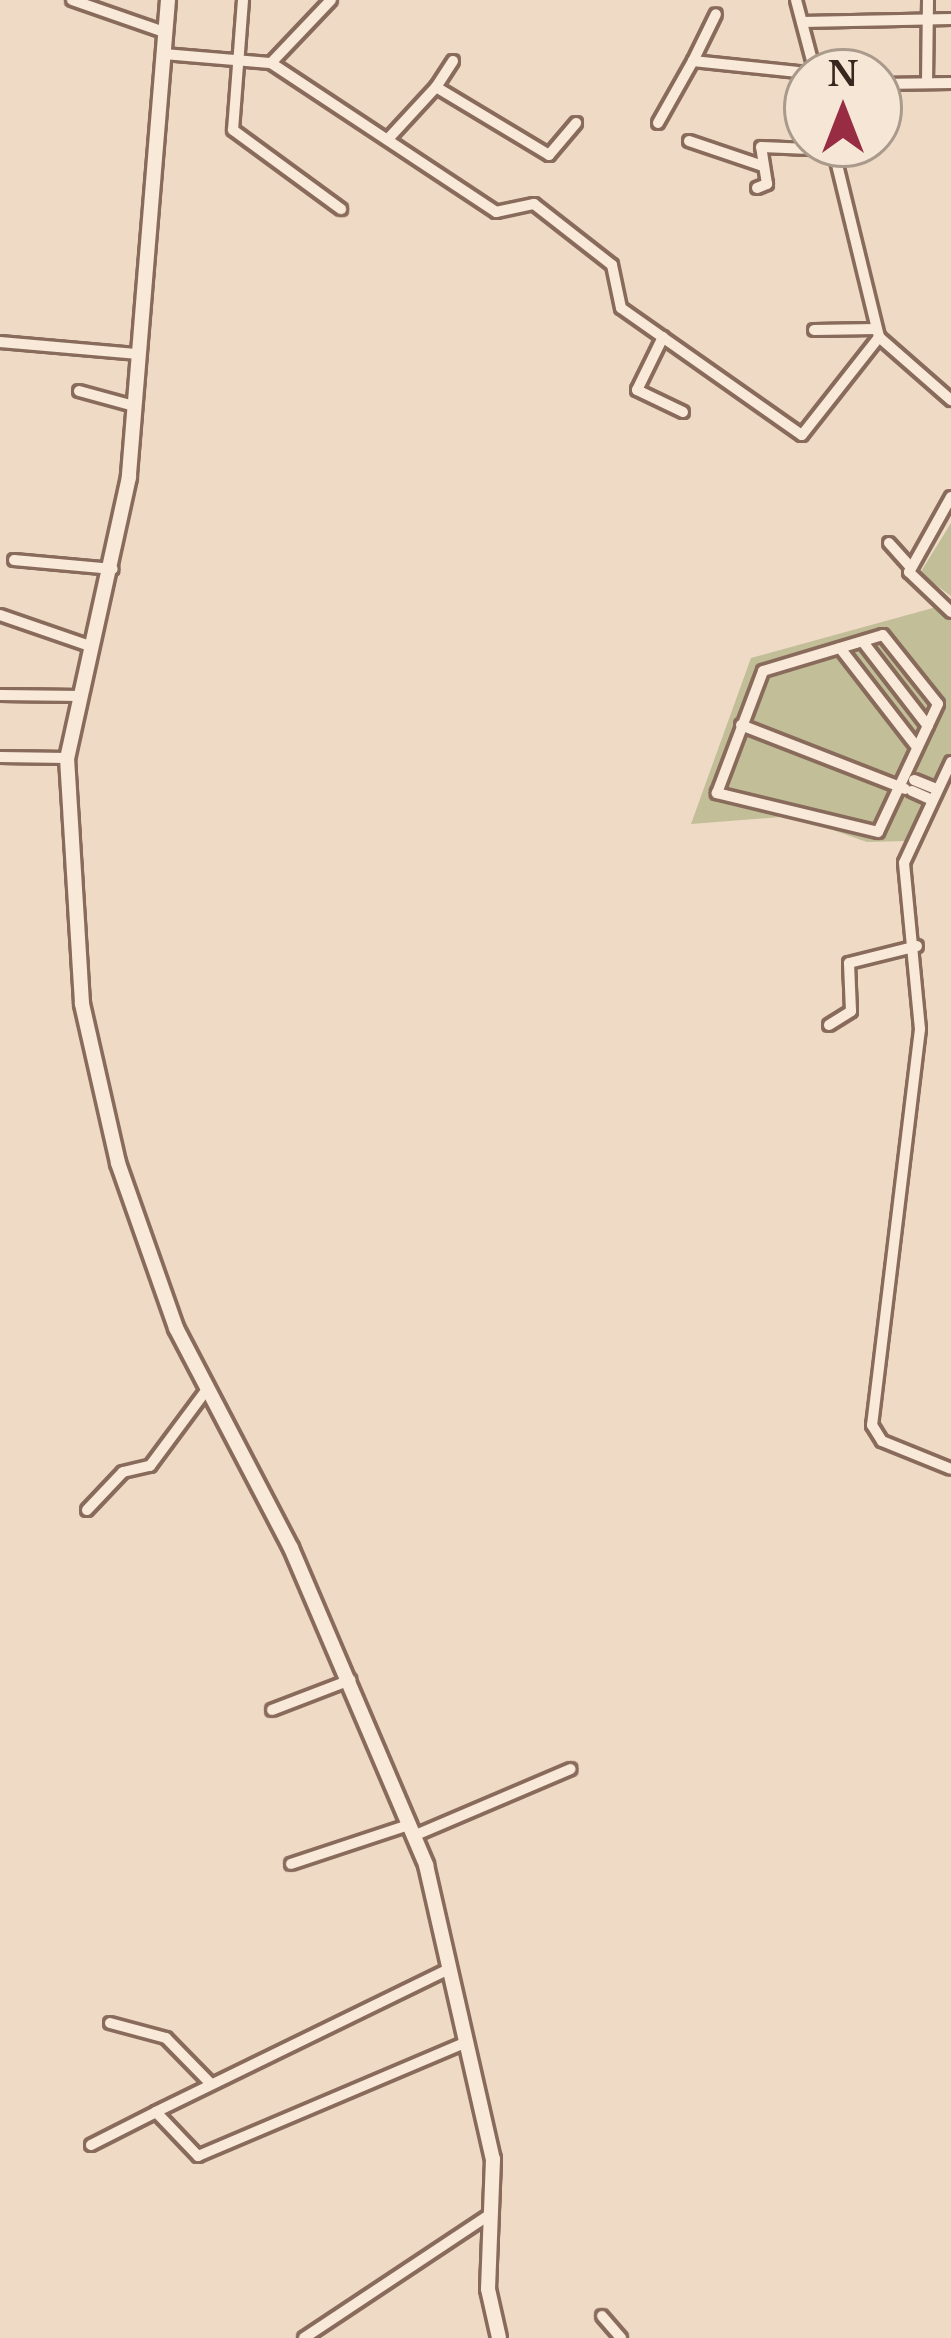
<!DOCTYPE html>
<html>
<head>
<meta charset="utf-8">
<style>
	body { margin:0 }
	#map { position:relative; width:951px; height:2338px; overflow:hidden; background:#eedac5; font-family:"Libre Baskerville",serif }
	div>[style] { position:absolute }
	.cemetery>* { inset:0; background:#c1be98 }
	.roads { filter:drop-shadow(3px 0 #896b5b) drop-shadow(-3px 0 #896b5b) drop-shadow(0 3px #896b5b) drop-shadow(0 -3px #896b5b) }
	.minor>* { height:10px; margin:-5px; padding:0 5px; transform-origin:5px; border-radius:5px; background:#f9e9d9 }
	.tertiary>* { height:14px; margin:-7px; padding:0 7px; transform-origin:7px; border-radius:7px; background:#f9e9d9 }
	span { translate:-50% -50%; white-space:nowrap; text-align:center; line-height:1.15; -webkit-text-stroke:10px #f5e6d5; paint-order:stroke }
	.north { position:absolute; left:783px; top:48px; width:120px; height:120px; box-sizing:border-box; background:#f5e6d5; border:3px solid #aa9a8c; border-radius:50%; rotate:0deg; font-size:33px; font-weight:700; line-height:48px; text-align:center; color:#39271f }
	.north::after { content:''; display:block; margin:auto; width:42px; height:54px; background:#982c42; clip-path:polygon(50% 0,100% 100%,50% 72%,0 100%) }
</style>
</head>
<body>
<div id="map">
	<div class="cemetery">
		<i style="clip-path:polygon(951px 523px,951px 596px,920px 573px)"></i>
		<i style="clip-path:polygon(951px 603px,951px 772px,925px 827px,914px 821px,906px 841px,867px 842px,793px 816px,691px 824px,751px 658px)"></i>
	</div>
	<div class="roads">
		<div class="minor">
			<i style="left:72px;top:0;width:97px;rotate:19.2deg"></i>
			<i style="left:243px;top:0;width:130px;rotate:94.4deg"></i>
			<i style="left:233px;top:130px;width:134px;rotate:36.2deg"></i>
			<i style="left:796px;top:0;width:74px;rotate:75.2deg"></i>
			<i style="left:802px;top:22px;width:149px;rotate:-1.2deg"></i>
			<i style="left:163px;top:54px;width:108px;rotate:4.8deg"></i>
			<i style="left:271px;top:63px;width:270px;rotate:33.5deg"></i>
			<i style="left:496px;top:212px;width:39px;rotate:-12deg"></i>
			<i style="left:534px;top:204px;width:99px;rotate:38deg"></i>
			<i style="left:612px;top:265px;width:44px;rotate:78.2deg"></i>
			<i style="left:621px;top:308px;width:221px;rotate:35.1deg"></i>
			<i style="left:802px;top:435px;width:125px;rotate:-51.8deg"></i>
			<i style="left:453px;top:61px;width:31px;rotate:123deg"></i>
			<i style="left:436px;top:87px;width:132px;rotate:31deg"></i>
			<i style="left:549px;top:155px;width:42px;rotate:-49.8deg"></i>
			<i style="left:693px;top:61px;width:52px;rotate:-63.9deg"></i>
			<i style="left:271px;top:63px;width:87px;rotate:-46.4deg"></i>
			<i style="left:927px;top:83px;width:83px;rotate:-89.3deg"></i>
			<i style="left:879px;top:84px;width:72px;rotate:-0.8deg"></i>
			<i style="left:658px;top:123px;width:71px;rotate:-60.6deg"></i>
			<i style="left:693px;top:61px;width:115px;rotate:6deg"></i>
			<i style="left:388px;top:139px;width:71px;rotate:-47.3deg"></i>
			<i style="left:689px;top:141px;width:78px;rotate:18.7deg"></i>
			<i style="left:832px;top:144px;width:199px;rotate:76.3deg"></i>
			<i style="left:879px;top:337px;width:96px;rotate:41.2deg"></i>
			<i style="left:757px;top:188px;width:11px;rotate:-22deg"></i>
			<i style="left:767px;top:184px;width:37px;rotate:-99deg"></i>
			<i style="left:761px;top:147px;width:73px;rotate:2.4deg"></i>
			<i style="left:814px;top:330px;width:62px;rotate:-0.9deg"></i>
			<i style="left:663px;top:337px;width:59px;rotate:116.1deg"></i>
			<i style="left:637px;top:390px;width:51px;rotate:25.6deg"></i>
			<i style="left:0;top:342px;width:139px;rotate:5deg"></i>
			<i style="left:79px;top:391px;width:57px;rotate:15.3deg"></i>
			<i style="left:951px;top:497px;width:86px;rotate:119.2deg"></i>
			<i style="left:909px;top:572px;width:58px;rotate:43.6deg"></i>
			<i style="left:889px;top:543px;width:31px;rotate:48deg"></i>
			<i style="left:14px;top:560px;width:99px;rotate:5.2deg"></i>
			<i style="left:0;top:615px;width:98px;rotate:19deg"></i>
			<i style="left:883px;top:635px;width:88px;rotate:51.4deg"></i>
			<i style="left:938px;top:704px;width:141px;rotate:115.1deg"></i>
			<i style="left:878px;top:832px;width:166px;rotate:-166.4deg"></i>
			<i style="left:717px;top:793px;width:130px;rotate:-69.3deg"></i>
			<i style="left:763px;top:671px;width:125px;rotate:-16.7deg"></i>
			<i style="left:863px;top:642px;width:106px;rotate:52.3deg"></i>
			<i style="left:840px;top:648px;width:124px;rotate:52.2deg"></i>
			<i style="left:0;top:695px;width:81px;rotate:0.7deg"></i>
			<i style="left:741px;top:725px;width:176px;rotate:21.3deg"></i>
			<i style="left:0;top:757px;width:67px;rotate:0.9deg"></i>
			<i style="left:951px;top:762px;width:111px;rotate:115deg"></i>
			<i style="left:904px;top:863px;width:167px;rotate:84.5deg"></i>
			<i style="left:920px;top:1029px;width:399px;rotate:96.9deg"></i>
			<i style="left:872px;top:1425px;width:19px;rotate:58deg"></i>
			<i style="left:882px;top:1441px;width:74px;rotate:22.1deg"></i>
			<i style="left:914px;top:780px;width:22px;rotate:22deg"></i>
			<i style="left:912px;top:791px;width:20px;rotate:24deg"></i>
			<i style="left:829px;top:1025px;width:26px;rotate:-32deg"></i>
			<i style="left:851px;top:1011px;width:48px;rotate:-92.4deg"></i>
			<i style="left:849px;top:963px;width:70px;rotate:-14deg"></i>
			<i style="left:87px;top:1510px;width:52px;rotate:-46.5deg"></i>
			<i style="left:123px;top:1472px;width:28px;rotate:-13deg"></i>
			<i style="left:150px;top:1466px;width:92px;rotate:-53.4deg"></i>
			<i style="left:272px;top:1710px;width:84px;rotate:-21deg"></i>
			<i style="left:416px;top:1835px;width:168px;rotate:-23.1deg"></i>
			<i style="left:291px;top:1864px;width:126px;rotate:-18.4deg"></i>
			<i style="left:449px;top:1969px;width:326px;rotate:154deg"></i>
			<i style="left:156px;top:2112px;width:61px;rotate:46.3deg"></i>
			<i style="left:198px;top:2156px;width:291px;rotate:-23deg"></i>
			<i style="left:110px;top:2023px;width:58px;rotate:15deg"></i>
			<i style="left:166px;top:2038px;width:64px;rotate:45.6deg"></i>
			<i style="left:91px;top:2145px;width:73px;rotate:-26.9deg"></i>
			<i style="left:602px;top:2316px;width:29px;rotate:49deg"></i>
			<i style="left:304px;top:2338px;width:226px;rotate:-33.6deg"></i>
		</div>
		<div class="tertiary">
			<i style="left:168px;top:0;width:479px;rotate:94.7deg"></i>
			<i style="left:129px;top:477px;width:288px;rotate:102.4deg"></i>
			<i style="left:67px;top:758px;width:246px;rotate:86.5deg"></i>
			<i style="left:82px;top:1004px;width:163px;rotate:77.2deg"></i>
			<i style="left:118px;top:1163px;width:175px;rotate:70.6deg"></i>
			<i style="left:176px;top:1328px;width:248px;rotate:62.4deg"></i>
			<i style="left:291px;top:1548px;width:345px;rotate:66.9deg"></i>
			<i style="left:426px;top:1865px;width:302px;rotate:77.2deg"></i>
			<i style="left:493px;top:2159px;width:130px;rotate:92.2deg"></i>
			<i style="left:488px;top:2289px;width:50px;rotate:77.3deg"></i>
		</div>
	</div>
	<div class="north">N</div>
</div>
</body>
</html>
